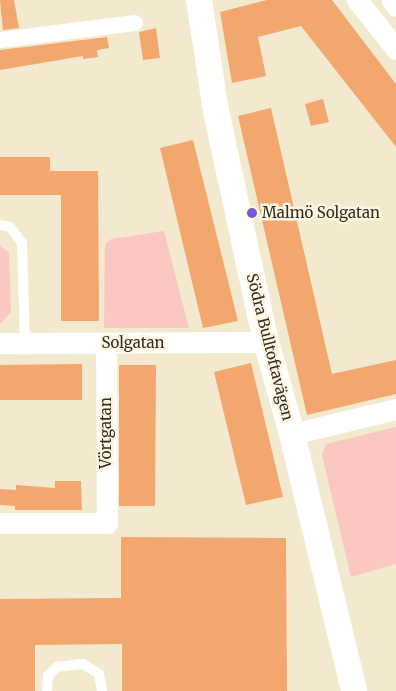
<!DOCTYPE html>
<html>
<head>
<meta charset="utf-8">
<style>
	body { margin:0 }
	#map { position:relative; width:396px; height:691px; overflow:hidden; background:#f2e9ce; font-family:Merriweather,serif }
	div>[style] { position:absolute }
	.green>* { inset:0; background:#fbc7c1 }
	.building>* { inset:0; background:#f1a76d }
	.service>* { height:10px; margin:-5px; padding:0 5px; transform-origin:5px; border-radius:5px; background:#fff }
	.pedestrian>* { height:16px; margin:-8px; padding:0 8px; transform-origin:8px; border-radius:8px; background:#fff }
	.minor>* { height:21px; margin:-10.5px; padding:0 10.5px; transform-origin:10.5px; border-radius:10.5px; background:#fff }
	.tertiary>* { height:26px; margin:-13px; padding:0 13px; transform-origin:13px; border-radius:13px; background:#fff }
	.dots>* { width:14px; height:14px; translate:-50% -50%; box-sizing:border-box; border:2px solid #fef6e1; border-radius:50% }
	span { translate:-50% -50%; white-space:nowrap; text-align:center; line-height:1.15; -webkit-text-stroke:5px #fef6e1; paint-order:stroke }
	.poi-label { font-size:15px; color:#312d23 }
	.left { translate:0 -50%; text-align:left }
	.street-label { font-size:15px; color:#312d23 }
</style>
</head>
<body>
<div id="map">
	<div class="green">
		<i style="clip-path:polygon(164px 231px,189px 328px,104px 328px,105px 244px,111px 239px)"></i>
		<i style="clip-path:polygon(0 246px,9px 253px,11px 312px,0 324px)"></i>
		<i style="clip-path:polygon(396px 427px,396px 564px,351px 577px,322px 455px,326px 444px)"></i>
	</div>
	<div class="building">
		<i style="clip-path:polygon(0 0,14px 0,19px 28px,3px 30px)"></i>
		<i style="clip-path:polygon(267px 0,332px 0,396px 84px,396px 147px,301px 26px,258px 37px,266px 76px,232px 83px,220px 12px)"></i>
		<i style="clip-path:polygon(156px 28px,160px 58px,143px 60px,139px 32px)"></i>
		<i style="clip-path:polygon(107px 37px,109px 48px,97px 50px,98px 57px,83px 59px,83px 56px,0 70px,0 50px)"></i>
		<i style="clip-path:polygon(323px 99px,329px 122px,311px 126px,305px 104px)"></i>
		<i style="clip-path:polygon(271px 108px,332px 374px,396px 360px,396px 394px,307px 415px,238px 116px)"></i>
		<i style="clip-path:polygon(193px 140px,238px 321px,203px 328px,160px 148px)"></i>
		<i style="clip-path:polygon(0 157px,50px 157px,50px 171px,98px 171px,99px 321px,61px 321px,61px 195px,0 195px)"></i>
		<i style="clip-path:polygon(251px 363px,283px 497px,246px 505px,214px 372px)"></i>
		<i style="clip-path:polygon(82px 364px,82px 400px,0 400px,0 365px)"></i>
		<i style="clip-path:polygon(119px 365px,156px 365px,155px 506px,119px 506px)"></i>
		<i style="clip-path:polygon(55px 481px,81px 481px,82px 510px,15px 510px,15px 506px,0 505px,0 489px,16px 490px,16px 485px,55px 488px)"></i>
		<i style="clip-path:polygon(121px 537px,286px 538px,287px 691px,122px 691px,122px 644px,35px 645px,35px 691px,0 691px,0 599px,121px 598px)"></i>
	</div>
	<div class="service">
		<i style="left:0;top:225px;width:10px;rotate:11deg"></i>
		<i style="left:10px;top:227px;width:20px;rotate:53deg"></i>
		<i style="left:22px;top:243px;width:100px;rotate:88.3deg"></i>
		<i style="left:47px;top:691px;width:15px;rotate:-86deg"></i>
		<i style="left:48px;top:676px;width:13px;rotate:-45deg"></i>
		<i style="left:57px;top:667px;width:26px;rotate:-7deg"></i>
		<i style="left:83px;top:664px;width:19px;rotate:32deg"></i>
		<i style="left:99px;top:674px;width:17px;rotate:80deg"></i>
	</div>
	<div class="pedestrian">
		<i style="left:0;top:40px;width:136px;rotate:-7.2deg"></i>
	</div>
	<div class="minor">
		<i style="left:357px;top:0;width:63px;rotate:51.5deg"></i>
		<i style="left:392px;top:0;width:7px;rotate:56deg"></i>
		<i style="left:0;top:343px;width:266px;rotate:-0.2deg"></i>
		<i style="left:292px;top:434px;width:107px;rotate:-13.5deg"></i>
		<i style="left:0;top:523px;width:107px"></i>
		<i style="left:107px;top:523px;width:180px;rotate:-90.3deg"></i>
	</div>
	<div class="tertiary">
		<i style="left:199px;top:0;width:112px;rotate:81.3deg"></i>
		<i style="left:216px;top:111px;width:236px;rotate:77.8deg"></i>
		<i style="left:266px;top:342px;width:96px;rotate:74.2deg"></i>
		<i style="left:292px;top:434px;width:264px;rotate:76.4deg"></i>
	</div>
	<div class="dots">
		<i style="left:252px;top:213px;background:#7458d2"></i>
	</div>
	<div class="poi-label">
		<span class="left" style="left:262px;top:213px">Malmö Solgatan</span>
	</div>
	<div class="street-label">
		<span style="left:133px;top:343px">Solgatan</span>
		<span style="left:270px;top:347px;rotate:76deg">Södra Bulltoftavägen</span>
		<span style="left:106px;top:433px;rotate:-90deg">Vörtgatan</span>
	</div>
</div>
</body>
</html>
